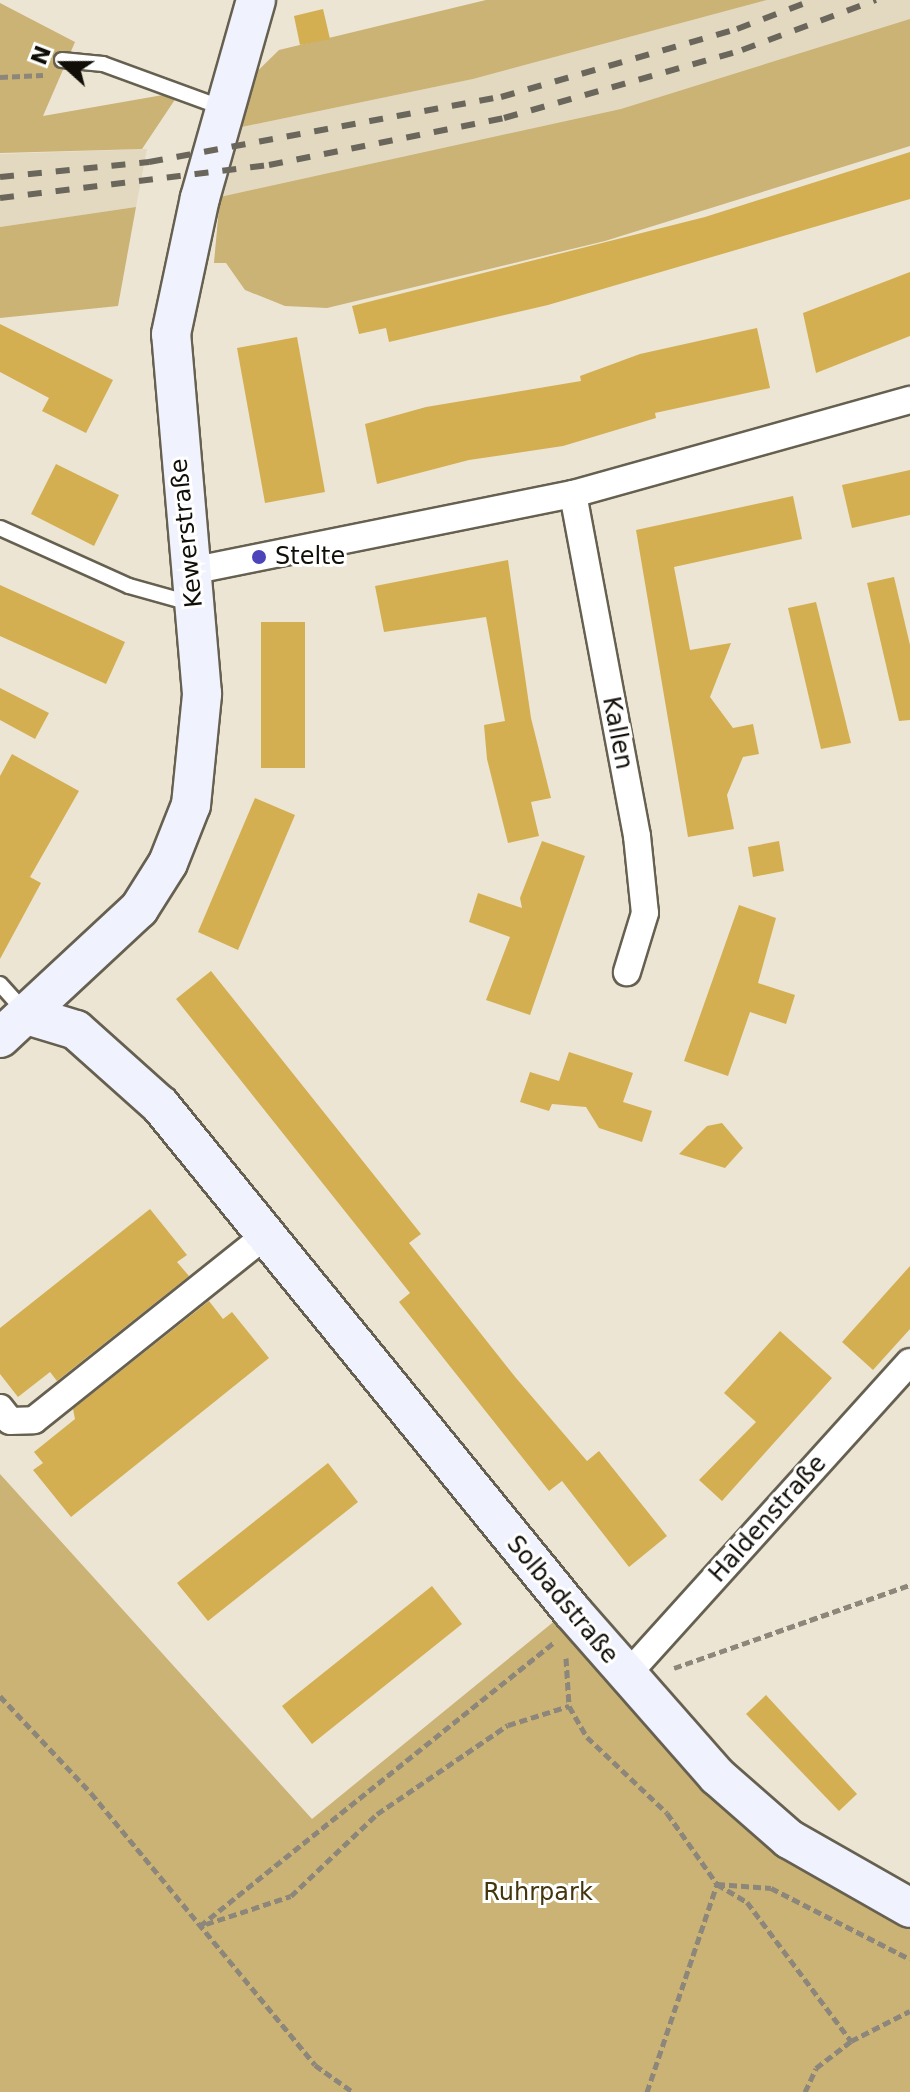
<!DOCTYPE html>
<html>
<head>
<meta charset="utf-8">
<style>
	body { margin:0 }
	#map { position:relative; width:910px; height:2092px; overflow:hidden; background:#ece5d3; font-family:"DejaVu Sans",sans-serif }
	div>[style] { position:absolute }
	.built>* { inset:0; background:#e3d9c0 }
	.green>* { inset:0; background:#cbb275 }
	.building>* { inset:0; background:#d3af52 }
	.path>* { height:5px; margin-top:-2.5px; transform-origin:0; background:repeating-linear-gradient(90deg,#8c877a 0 8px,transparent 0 12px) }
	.roads { filter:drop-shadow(2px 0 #666050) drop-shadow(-2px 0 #666050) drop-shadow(0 2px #666050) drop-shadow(0 -2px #666050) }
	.lane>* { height:14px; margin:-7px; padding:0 7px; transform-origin:7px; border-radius:7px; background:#fff }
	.street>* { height:26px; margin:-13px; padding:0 13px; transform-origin:13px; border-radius:13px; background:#fff }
	.secondary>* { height:38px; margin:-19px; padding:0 19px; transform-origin:19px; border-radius:19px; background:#f0f2fe }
	.rail>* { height:6px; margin-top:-3px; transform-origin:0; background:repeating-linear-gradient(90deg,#6b665b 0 14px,transparent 0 28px) }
	.dots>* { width:22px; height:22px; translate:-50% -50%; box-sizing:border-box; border:4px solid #fff; border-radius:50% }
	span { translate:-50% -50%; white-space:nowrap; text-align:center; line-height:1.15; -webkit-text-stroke:6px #fff; paint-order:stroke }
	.street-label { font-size:24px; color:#110e08 }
	.poi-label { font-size:24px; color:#110e08 }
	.left { translate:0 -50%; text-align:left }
	.park-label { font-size:24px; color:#44350d }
	.north { position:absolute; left:24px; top:24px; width:80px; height:80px; -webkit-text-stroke:6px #fff; paint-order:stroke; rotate:291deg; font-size:22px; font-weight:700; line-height:32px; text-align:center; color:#110e08 }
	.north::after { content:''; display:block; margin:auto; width:28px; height:36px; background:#110e08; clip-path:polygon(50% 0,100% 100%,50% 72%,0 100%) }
</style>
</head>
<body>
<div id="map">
	<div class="built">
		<i style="clip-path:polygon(767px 0,910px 0,910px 89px,214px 263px,227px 130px,473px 79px)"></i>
		<i style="clip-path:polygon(147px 149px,136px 207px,0 227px,0 154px)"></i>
	</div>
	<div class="green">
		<i style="clip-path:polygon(486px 0,767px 0,473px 79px,227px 130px,234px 94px,279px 50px)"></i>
		<i style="clip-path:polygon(0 3px,75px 42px,43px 116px,180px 92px,142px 149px,0 153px)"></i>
		<i style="clip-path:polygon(910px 19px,910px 146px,605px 241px,327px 308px,285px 306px,245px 290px,226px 263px,214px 263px,220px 197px,621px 109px)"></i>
		<i style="clip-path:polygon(136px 207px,118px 306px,0 318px,0 227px)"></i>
		<i style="clip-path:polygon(0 1474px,312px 1819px,562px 1615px,619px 1684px,910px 1909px,910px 2092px,0 2092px)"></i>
	</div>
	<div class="building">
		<i style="clip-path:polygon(323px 9px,330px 39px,300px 45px,294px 16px)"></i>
		<i style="clip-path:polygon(910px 152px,910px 199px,548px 305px,389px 342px,386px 328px,359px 334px,352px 306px,705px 217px)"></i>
		<i style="clip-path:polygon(910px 272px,910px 336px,816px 373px,803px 313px)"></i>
		<i style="clip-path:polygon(0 324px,113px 380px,86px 433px,42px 411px,49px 398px,0 372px)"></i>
		<i style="clip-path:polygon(757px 328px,770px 388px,655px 413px,656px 418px,563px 446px,469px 460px,377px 484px,365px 424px,426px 407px,581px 381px,580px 376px,640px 354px)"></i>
		<i style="clip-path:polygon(297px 337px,325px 492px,265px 503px,237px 348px)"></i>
		<i style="clip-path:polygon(56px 464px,119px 495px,94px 546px,31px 514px)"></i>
		<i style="clip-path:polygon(910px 470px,910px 515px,852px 528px,842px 485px)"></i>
		<i style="clip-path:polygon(793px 496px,802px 539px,674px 567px,690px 650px,731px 643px,710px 697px,733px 728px,753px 724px,759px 754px,743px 757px,727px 795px,734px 829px,688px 837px,636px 530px)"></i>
		<i style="clip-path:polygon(508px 560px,531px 718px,551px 798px,531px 802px,539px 836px,508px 843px,487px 759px,484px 725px,505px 721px,486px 617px,384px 632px,375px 586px)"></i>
		<i style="clip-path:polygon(894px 577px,910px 645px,910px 720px,899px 721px,867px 583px)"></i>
		<i style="clip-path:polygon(0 585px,125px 642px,106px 684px,0 636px)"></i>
		<i style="clip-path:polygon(816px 602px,851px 743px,821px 749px,788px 608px)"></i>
		<i style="clip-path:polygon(261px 622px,305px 622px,305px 768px,261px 768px)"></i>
		<i style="clip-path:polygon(0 688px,49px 713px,35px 739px,0 720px)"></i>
		<i style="clip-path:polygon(12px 754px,79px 791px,30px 877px,41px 883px,0 959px,0 776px)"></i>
		<i style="clip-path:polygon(255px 798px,295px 815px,238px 950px,198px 932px)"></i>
		<i style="clip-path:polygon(542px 841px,585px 856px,530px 1015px,486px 1000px,510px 937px,469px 922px,478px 893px,522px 908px,520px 898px)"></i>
		<i style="clip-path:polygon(779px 841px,784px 871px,753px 877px,748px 847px)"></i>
		<i style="clip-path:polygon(739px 905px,776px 918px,758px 983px,795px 995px,786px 1024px,750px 1012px,728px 1076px,684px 1061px)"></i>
		<i style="clip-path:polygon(211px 971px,421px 1234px,409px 1243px,516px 1378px,587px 1461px,599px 1451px,667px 1536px,629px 1567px,562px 1481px,549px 1491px,487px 1413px,399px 1302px,410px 1293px,176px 999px)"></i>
		<i style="clip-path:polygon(569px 1052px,633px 1073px,623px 1102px,652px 1111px,642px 1142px,599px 1128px,586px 1107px,552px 1104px,549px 1111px,520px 1102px,530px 1072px,559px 1081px)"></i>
		<i style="clip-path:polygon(722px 1123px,743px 1148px,725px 1168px,679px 1154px,707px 1126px)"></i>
		<i style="clip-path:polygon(150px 1209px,187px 1255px,177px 1262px,189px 1276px,57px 1381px,50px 1372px,18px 1397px,0 1374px,0 1328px)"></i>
		<i style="clip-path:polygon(910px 1266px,910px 1329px,873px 1370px,842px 1342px)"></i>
		<i style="clip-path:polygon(209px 1301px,223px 1319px,232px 1312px,269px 1358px,71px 1517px,33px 1470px,43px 1463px,34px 1452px,75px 1419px,73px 1409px)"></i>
		<i style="clip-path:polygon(780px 1331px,832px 1378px,722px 1501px,699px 1480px,756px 1422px,724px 1393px)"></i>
		<i style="clip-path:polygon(328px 1463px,358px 1502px,208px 1621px,177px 1583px)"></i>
		<i style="clip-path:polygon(432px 1586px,462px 1624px,312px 1744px,282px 1706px)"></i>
		<i style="clip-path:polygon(766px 1695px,857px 1794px,839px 1811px,746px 1714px)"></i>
	</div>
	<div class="path">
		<i style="left:0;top:77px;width:43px;rotate:-2.7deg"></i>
		<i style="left:566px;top:1658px;width:48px;rotate:86.4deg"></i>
		<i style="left:569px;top:1706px;width:36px;rotate:60deg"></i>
		<i style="left:587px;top:1737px;width:110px;rotate:43.5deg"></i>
		<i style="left:667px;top:1813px;width:87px;rotate:54.8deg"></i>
		<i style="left:717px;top:1884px;width:35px;rotate:31deg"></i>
		<i style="left:747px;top:1902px;width:174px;rotate:53.2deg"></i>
		<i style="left:674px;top:1668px;width:250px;rotate:-19.4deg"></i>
		<i style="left:0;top:1696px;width:133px;rotate:46.8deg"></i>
		<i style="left:91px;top:1793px;width:352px;rotate:50.5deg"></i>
		<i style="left:315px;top:2065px;width:47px;rotate:35.4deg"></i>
		<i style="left:206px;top:1924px;width:89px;rotate:-18.2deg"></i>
		<i style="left:291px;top:1896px;width:119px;rotate:-43.6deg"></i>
		<i style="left:377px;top:1814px;width:158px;rotate:-34.2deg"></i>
		<i style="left:508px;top:1725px;width:64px;rotate:-17.3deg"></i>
		<i style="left:200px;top:1926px;width:454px;rotate:-38.7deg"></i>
		<i style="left:647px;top:2092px;width:219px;rotate:-71.4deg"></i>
		<i style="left:717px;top:1884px;width:54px;rotate:4.2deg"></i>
		<i style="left:771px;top:1888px;width:156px;rotate:27.1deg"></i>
		<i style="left:805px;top:2092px;width:26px;rotate:-65deg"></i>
		<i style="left:816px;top:2068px;width:44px;rotate:-37.6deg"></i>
		<i style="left:851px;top:2041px;width:66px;rotate:-27deg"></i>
	</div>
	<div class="roads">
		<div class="lane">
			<i style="left:62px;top:60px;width:41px;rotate:5.6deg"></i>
			<i style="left:103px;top:64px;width:128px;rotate:20.1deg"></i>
			<i style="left:0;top:528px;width:141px;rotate:24.2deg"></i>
			<i style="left:129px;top:586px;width:66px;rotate:15.7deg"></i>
			<i style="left:0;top:984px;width:36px;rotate:48deg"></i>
		</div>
		<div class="street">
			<i style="left:573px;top:494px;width:348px;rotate:79.4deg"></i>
			<i style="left:637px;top:836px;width:77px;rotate:84.1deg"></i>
			<i style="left:645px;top:913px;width:62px;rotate:107deg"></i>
			<i style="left:191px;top:571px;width:390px;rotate:-11.4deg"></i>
			<i style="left:573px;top:494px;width:350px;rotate:-15.6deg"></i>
			<i style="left:0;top:1408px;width:16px;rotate:52deg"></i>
			<i style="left:10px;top:1421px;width:24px;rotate:-2deg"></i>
			<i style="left:34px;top:1420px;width:298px;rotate:-38.6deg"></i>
			<i style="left:626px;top:1676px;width:423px;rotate:-47.9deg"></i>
		</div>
		<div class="secondary">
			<i style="left:27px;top:1015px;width:51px;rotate:17deg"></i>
			<i style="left:76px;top:1030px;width:113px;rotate:41.8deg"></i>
			<i style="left:160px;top:1105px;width:653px;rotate:50.85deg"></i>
			<i style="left:572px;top:1611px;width:220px;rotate:48.7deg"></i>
			<i style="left:717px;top:1776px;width:96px;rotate:41.2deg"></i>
			<i style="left:789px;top:1839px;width:139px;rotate:29.7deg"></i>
			<i style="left:0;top:1038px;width:190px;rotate:-42.9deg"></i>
			<i style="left:139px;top:909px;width:54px;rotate:-57.8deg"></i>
			<i style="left:168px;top:863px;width:62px;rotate:-68.4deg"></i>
			<i style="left:191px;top:805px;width:112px;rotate:-84.3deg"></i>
			<i style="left:202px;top:694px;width:361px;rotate:-94.9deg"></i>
			<i style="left:171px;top:334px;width:139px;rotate:-78deg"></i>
			<i style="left:200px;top:198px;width:206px;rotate:-74.2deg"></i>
		</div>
	</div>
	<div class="rail">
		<i style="left:0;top:177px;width:150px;rotate:-5.7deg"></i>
		<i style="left:149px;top:162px;width:358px;rotate:-10.5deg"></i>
		<i style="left:501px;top:97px;width:246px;rotate:-16.1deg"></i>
		<i style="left:737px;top:29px;width:81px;rotate:-20.9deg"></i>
		<i style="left:0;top:198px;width:271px;rotate:-7deg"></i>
		<i style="left:269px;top:165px;width:240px;rotate:-11.3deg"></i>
		<i style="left:504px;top:118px;width:248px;rotate:-15.9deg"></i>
		<i style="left:742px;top:50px;width:143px;rotate:-20.5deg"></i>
	</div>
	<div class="dots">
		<i style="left:259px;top:557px;background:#4b44ba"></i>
	</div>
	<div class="street-label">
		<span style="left:187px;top:533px;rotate:-96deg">Kewerstraße</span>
		<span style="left:617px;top:733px;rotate:79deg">Kallen</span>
		<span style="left:768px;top:1519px;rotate:-48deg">Haldenstraße</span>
		<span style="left:562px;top:1600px;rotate:50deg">Solbadstraße</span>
	</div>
	<div class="poi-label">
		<span class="left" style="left:275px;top:557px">Stelte</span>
	</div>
	<div class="park-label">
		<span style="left:538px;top:1893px">Ruhrpark</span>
	</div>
	<div class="north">N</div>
</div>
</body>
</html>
